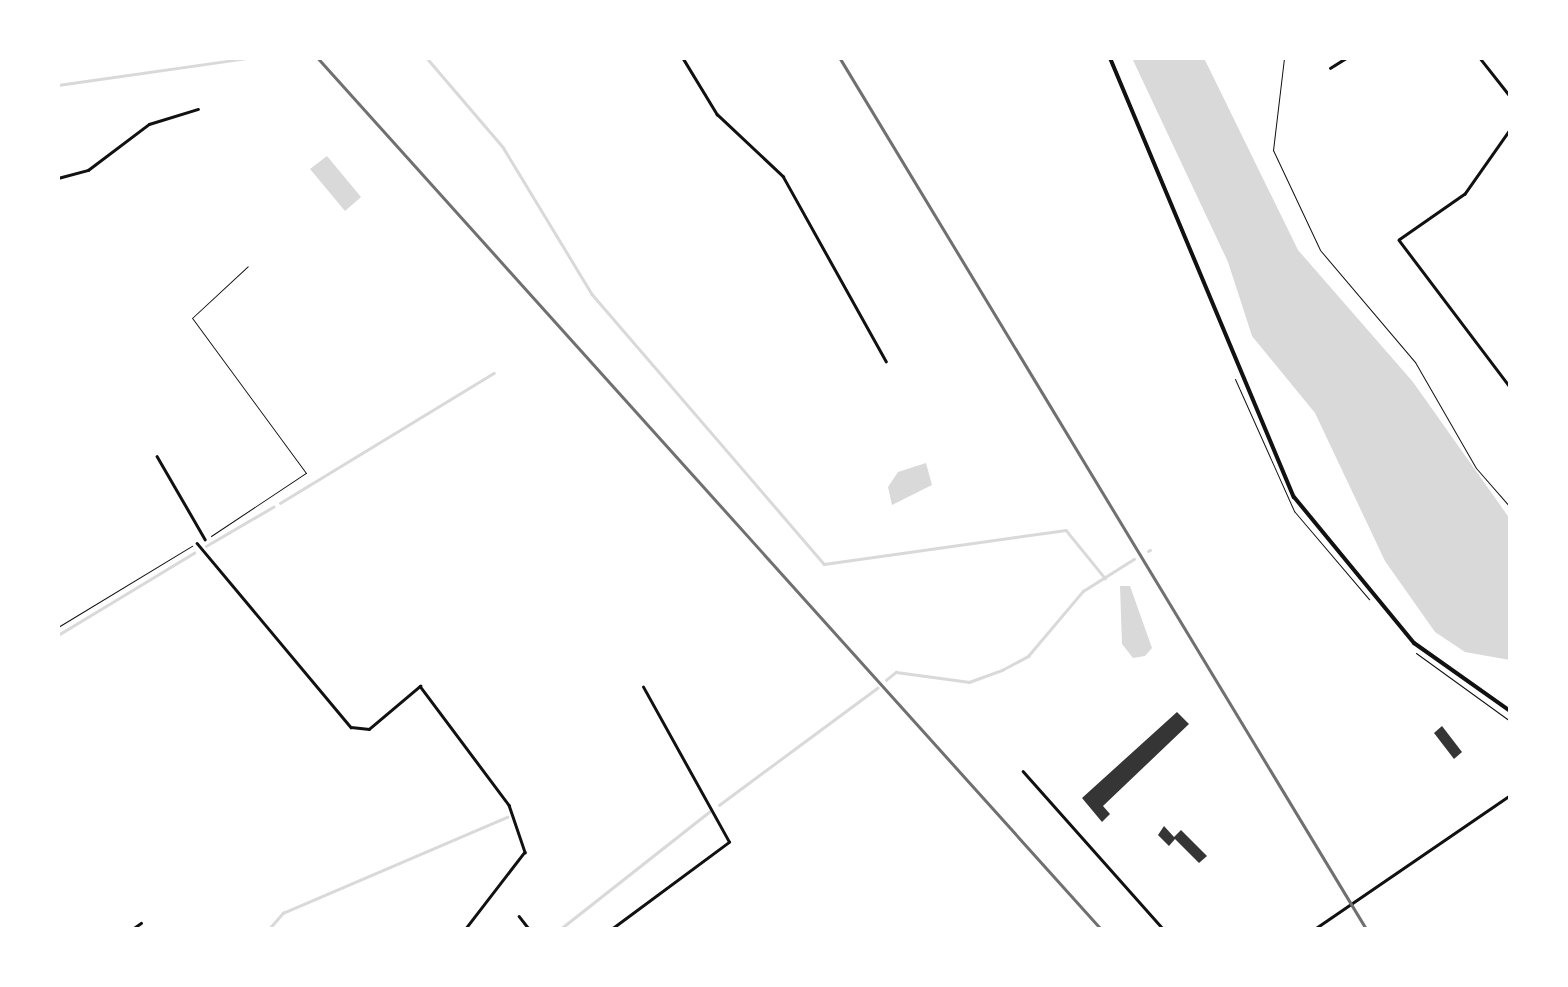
<!DOCTYPE html>
<html>
<head>
<meta charset="utf-8">
<style>
	body { margin:0 }
	#map { position:relative; width:1568px; height:987px; overflow:hidden; background:#fff; font-family:"Asap Condensed",sans-serif }
	div>[style] { position:absolute }
	.water>* { inset:0; background:#d9d9d9 }
	.stream>* { height:2.5px; margin:-1.25px; padding:0 1.25px; transform-origin:1.25px; border-radius:1.25px; background:#d9d9d9 }
	.building>* { inset:0; background:#353535 }
	.path>* { height:1px; margin:-0.5px; padding:0 0.5px; transform-origin:0.5px; border-radius:0.5px; background:#111 }
	.minor>* { height:2.5px; margin:-1.25px; padding:0 1.25px; transform-origin:1.25px; border-radius:1.25px; background:#111 }
	.secondary>* { height:4px; margin:-2px; padding:0 2px; transform-origin:2px; border-radius:2px; background:#111 }
	.rail>* { height:2.5px; margin:-1.25px; padding:0 1.25px; transform-origin:1.25px; border-radius:1.25px; background:#707070 }
	span { translate:-50% -50%; white-space:nowrap; text-align:center; line-height:1.15; -webkit-text-stroke:8px #fff; paint-order:stroke }
	.frame { position:absolute; inset:0; border:60px solid #fff; pointer-events:none }
</style>
</head>
<body>
<div id="map">
	<div class="water">
		<i style="clip-path:polygon(1132px 58px,1204px 58px,1298px 250px,1413px 382px,1510px 519px,1510px 660px,1465px 652px,1435px 632px,1385px 561px,1315px 413px,1252px 336px,1228px 262px)"></i>
		<i style="clip-path:polygon(327px 156px,361px 197px,345px 211px,310px 169px)"></i>
		<i style="clip-path:polygon(926px 463px,932px 485px,892px 505px,888px 487px,898px 472px)"></i>
		<i style="clip-path:polygon(1120px 586px,1130px 586px,1152px 648px,1145px 656px,1133px 658px,1122px 644px)"></i>
	</div>
	<div class="stream">
		<i style="left:427px;top:58px;width:117px;rotate:49.5deg"></i>
		<i style="left:503px;top:147px;width:172px;rotate:58.8deg"></i>
		<i style="left:592px;top:294px;width:356px;rotate:49.3deg"></i>
		<i style="left:824px;top:564px;width:244px;rotate:-8deg"></i>
		<i style="left:1066px;top:530px;width:62px;rotate:50.9deg"></i>
		<i style="left:58px;top:85px;width:192px;rotate:-8.1deg"></i>
		<i style="left:280px;top:503px;width:250px;rotate:-31.3deg"></i>
		<i style="left:206px;top:546px;width:78px;rotate:-30.2deg"></i>
		<i style="left:1148px;top:551px;width:2px;rotate:-27deg"></i>
		<i style="left:58px;top:635px;width:159px;rotate:-31.1deg"></i>
		<i style="left:886px;top:680px;width:13px;rotate:-39deg"></i>
		<i style="left:896px;top:672px;width:74px;rotate:7.8deg"></i>
		<i style="left:969px;top:682px;width:35px;rotate:-20deg"></i>
		<i style="left:1002px;top:670px;width:30px;rotate:-28deg"></i>
		<i style="left:1028px;top:656px;width:85px;rotate:-49.8deg"></i>
		<i style="left:1083px;top:591px;width:60px;rotate:-32.1deg"></i>
		<i style="left:719px;top:805px;width:197px;rotate:-36.5deg"></i>
		<i style="left:268px;top:930px;width:23px;rotate:-49deg"></i>
		<i style="left:283px;top:913px;width:244px;rotate:-23.2deg"></i>
		<i style="left:559px;top:930px;width:191px;rotate:-38.2deg"></i>
	</div>
	<div class="building">
		<i style="clip-path:polygon(1177px 712px,1189px 724px,1103px 806px,1110px 814px,1102px 822px,1082px 798px)"></i>
		<i style="clip-path:polygon(1442px 726px,1462px 752px,1454px 759px,1434px 733px)"></i>
		<i style="clip-path:polygon(1164px 826px,1174px 837px,1181px 830px,1207px 856px,1199px 863px,1175px 839px,1169px 846px,1158px 835px)"></i>
	</div>
	<div class="path">
		<i style="left:1284px;top:58px;width:93px;rotate:96.8deg"></i>
		<i style="left:1273px;top:150px;width:110px;rotate:64.8deg"></i>
		<i style="left:1320px;top:250px;width:147px;rotate:49.7deg"></i>
		<i style="left:1415px;top:362px;width:122px;rotate:60.1deg"></i>
		<i style="left:1476px;top:468px;width:52px;rotate:48.9deg"></i>
		<i style="left:1235px;top:379px;width:145px;rotate:65.9deg"></i>
		<i style="left:1294px;top:511px;width:116px;rotate:49.6deg"></i>
		<i style="left:211px;top:536px;width:114px;rotate:-33.6deg"></i>
		<i style="left:306px;top:473px;width:192px;rotate:-126.3deg"></i>
		<i style="left:192px;top:318px;width:76px;rotate:-42.9deg"></i>
		<i style="left:58px;top:627px;width:157px;rotate:-31.2deg"></i>
		<i style="left:1416px;top:653px;width:116px;rotate:35.9deg"></i>
	</div>
	<div class="minor">
		<i style="left:683px;top:58px;width:66px;rotate:58.7deg"></i>
		<i style="left:717px;top:114px;width:91px;rotate:43.2deg"></i>
		<i style="left:783px;top:176px;width:212px;rotate:60.9deg"></i>
		<i style="left:1480px;top:58px;width:48px;rotate:51.7deg"></i>
		<i style="left:1330px;top:68px;width:19px;rotate:-32deg"></i>
		<i style="left:1510px;top:130px;width:78px;rotate:125.1deg"></i>
		<i style="left:1465px;top:194px;width:80px;rotate:145.1deg"></i>
		<i style="left:1399px;top:240px;width:184px;rotate:52.9deg"></i>
		<i style="left:58px;top:178px;width:31px;rotate:-15deg"></i>
		<i style="left:88px;top:170px;width:76px;rotate:-37deg"></i>
		<i style="left:149px;top:124px;width:51px;rotate:-17deg"></i>
		<i style="left:157px;top:456px;width:96px;rotate:60deg"></i>
		<i style="left:197px;top:543px;width:240px;rotate:50.1deg"></i>
		<i style="left:351px;top:727px;width:18px;rotate:6deg"></i>
		<i style="left:369px;top:729px;width:67px;rotate:-40.1deg"></i>
		<i style="left:420px;top:686px;width:149px;rotate:53.2deg"></i>
		<i style="left:509px;top:805px;width:50px;rotate:71.2deg"></i>
		<i style="left:525px;top:852px;width:98px;rotate:127.6deg"></i>
		<i style="left:1023px;top:771px;width:213px;rotate:48.4deg"></i>
		<i style="left:519px;top:916px;width:18px;rotate:52deg"></i>
		<i style="left:131px;top:930px;width:12px;rotate:-35deg"></i>
		<i style="left:610px;top:930px;width:148px;rotate:-36.5deg"></i>
		<i style="left:729px;top:842px;width:177px;rotate:-119deg"></i>
		<i style="left:1313px;top:930px;width:239px;rotate:-34.4deg"></i>
	</div>
	<div class="secondary">
		<i style="left:1110px;top:58px;width:476px;rotate:67.3deg"></i>
		<i style="left:1294px;top:497px;width:189px;rotate:50.6deg"></i>
		<i style="left:1414px;top:643px;width:118px;rotate:35.3deg"></i>
	</div>
	<div class="rail">
		<i style="left:318px;top:58px;width:1173px;rotate:48.04deg"></i>
		<i style="left:840px;top:58px;width:1019px;rotate:58.85deg"></i>
	</div>
	<div class="frame"></div>
</div>
</body>
</html>
